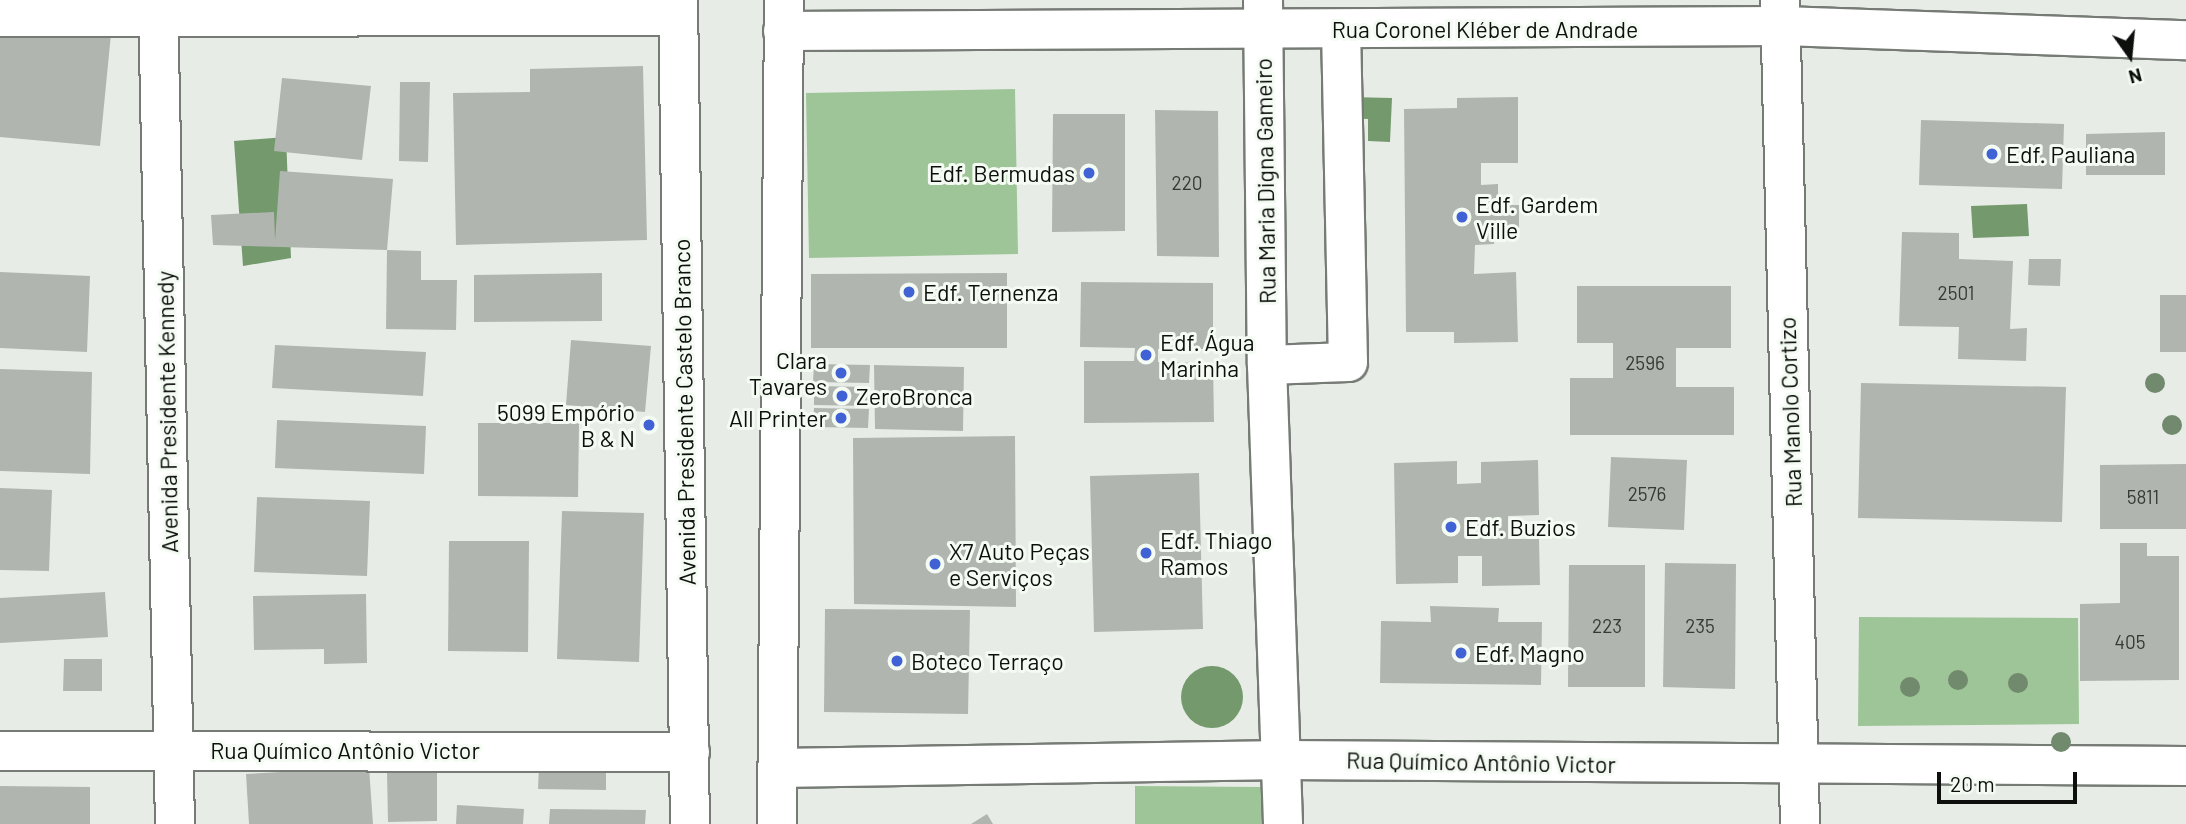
<!DOCTYPE html>
<html>
<head>
<meta charset="utf-8">
<style>
	body { margin:0 }
	#map { position:relative; width:2186px; height:824px; overflow:hidden; background:#e7ede6; font-family:Barlow,sans-serif }
	div>[style] { position:absolute }
	.forest>* { inset:0; background:#9ec597 }
	.water>* { inset:0; background:#74996d }
	.round { border-radius:50% }
	.building>* { inset:0; background:#b0b6af }
	.roads { filter:drop-shadow(2px 0 #767c75) drop-shadow(-2px 0 #767c75) drop-shadow(0 2px #767c75) drop-shadow(0 -2px #767c75) }
	.minor>* { height:38px; margin:-19px; padding:0 19px; transform-origin:19px; border-radius:19px; background:#fff }
	.major>* { height:38px; margin:-19px; padding:0 19px; transform-origin:19px; border-radius:19px; background:#fff }
	.trees>* { width:20px; height:20px; margin:-10px; border-radius:50%; background:#71896d }
	.dots>* { width:19px; height:19px; translate:-50% -50%; box-sizing:border-box; border:4px solid #f4fbf3; border-radius:50% }
	span { translate:-50% -50%; white-space:nowrap; text-align:center; line-height:1.15; -webkit-text-stroke:6px #f4fbf3; paint-order:stroke }
	.number-label { font-size:19px; color:#363935 }
	.number-label span { -webkit-text-stroke-width:0 }
	.street-label { font-size:23px; color:#0d0f0c }
	.poi-label { font-size:23px; color:#0d0f0c }
	.left { translate:0 -50%; text-align:left }
	.right { translate:-100% -50%; text-align:right }
	.north { position:absolute; left:2095px; top:21px; width:70px; height:70px; -webkit-text-stroke:5px #f4fbf3; paint-order:stroke; rotate:165deg; font-size:19px; font-weight:700; line-height:28px; text-align:center; color:#0d0f0c }
	.north::after { content:''; display:block; margin:auto; width:24px; height:32px; background:#0d0f0c; clip-path:polygon(50% 0,100% 100%,50% 72%,0 100%) }
	.scale { position:absolute; left:1937px; top:772px; width:140px; height:32px; box-sizing:border-box; border:4px solid #0d0f0c; border-top:0; padding-left:9px; font-size:21px; line-height:24px; white-space:nowrap; color:#0d0f0c; -webkit-text-stroke:5px #f4fbf3; paint-order:stroke }
</style>
</head>
<body>
<div id="map">
	<div class="forest">
		<i style="clip-path:polygon(1015px 89px,1018px 254px,809px 258px,806px 93px)"></i>
		<i style="clip-path:polygon(1859px 617px,2078px 618px,2079px 724px,1858px 726px)"></i>
		<i style="clip-path:polygon(1135px 786px,1261px 787px,1262px 824px,1135px 824px)"></i>
	</div>
	<div class="water">
		<i style="clip-path:polygon(1349px 97px,1392px 98px,1390px 142px,1368px 141px,1368px 119px,1348px 118px)"></i>
		<i style="clip-path:polygon(286px 137px,291px 258px,243px 266px,234px 141px)"></i>
		<i style="clip-path:polygon(2027px 204px,2029px 236px,1973px 238px,1971px 206px)"></i>
		<i class="round" style="left:1181px;top:666px;width:62px;height:62px"></i>
	</div>
	<div class="building">
		<i style="clip-path:polygon(0 25px,111px 34px,100px 146px,0 137px)"></i>
		<i style="clip-path:polygon(643px 66px,647px 240px,456px 245px,453px 93px,530px 92px,530px 69px)"></i>
		<i style="clip-path:polygon(282px 78px,371px 86px,362px 160px,274px 151px)"></i>
		<i style="clip-path:polygon(400px 82px,430px 82px,428px 162px,399px 161px)"></i>
		<i style="clip-path:polygon(1518px 97px,1518px 163px,1481px 163px,1481px 185px,1498px 184px,1498px 205px,1519px 205px,1519px 229px,1494px 229px,1494px 244px,1475px 245px,1474px 274px,1516px 272px,1518px 342px,1454px 343px,1454px 332px,1406px 332px,1404px 109px,1457px 108px,1457px 98px)"></i>
		<i style="clip-path:polygon(1155px 110px,1218px 111px,1219px 257px,1157px 256px)"></i>
		<i style="clip-path:polygon(1053px 114px,1125px 114px,1125px 231px,1052px 232px)"></i>
		<i style="clip-path:polygon(1921px 120px,2064px 124px,2062px 189px,1919px 185px)"></i>
		<i style="clip-path:polygon(2165px 132px,2165px 175px,2086px 175px,2086px 134px)"></i>
		<i style="clip-path:polygon(280px 171px,393px 179px,387px 250px,213px 245px,211px 215px,274px 212px,275px 240px)"></i>
		<i style="clip-path:polygon(1902px 232px,1959px 233px,1959px 259px,2013px 261px,2010px 329px,2027px 328px,2026px 361px,1958px 359px,1959px 327px,1899px 326px)"></i>
		<i style="clip-path:polygon(387px 250px,421px 251px,421px 280px,457px 280px,456px 330px,386px 329px)"></i>
		<i style="clip-path:polygon(2029px 259px,2061px 259px,2060px 286px,2028px 285px)"></i>
		<i style="clip-path:polygon(0 272px,90px 276px,87px 352px,0 348px)"></i>
		<i style="clip-path:polygon(602px 273px,602px 321px,474px 322px,474px 275px)"></i>
		<i style="clip-path:polygon(1007px 273px,1007px 348px,811px 348px,811px 274px)"></i>
		<i style="clip-path:polygon(1081px 282px,1213px 283px,1213px 349px,1158px 349px,1158px 362px,1213px 363px,1214px 422px,1084px 423px,1084px 361px,1134px 361px,1135px 348px,1080px 347px)"></i>
		<i style="clip-path:polygon(1577px 286px,1731px 286px,1731px 348px,1676px 348px,1676px 387px,1734px 387px,1734px 435px,1570px 435px,1570px 378px,1613px 378px,1613px 343px,1577px 343px)"></i>
		<i style="clip-path:polygon(2160px 295px,2186px 295px,2186px 352px,2160px 352px)"></i>
		<i style="clip-path:polygon(571px 340px,651px 346px,645px 412px,566px 405px)"></i>
		<i style="clip-path:polygon(275px 345px,426px 352px,423px 396px,272px 388px)"></i>
		<i style="clip-path:polygon(814px 364px,870px 365px,869px 383px,813px 382px)"></i>
		<i style="clip-path:polygon(874px 365px,964px 367px,963px 431px,875px 429px)"></i>
		<i style="clip-path:polygon(0 369px,92px 372px,90px 474px,0 471px)"></i>
		<i style="clip-path:polygon(1861px 383px,2066px 387px,2062px 522px,1858px 518px)"></i>
		<i style="clip-path:polygon(814px 386px,869px 387px,870px 406px,814px 405px)"></i>
		<i style="clip-path:polygon(814px 408px,869px 409px,868px 428px,813px 427px)"></i>
		<i style="clip-path:polygon(277px 420px,426px 426px,424px 474px,275px 468px)"></i>
		<i style="clip-path:polygon(478px 423px,579px 423px,578px 497px,478px 496px)"></i>
		<i style="clip-path:polygon(1015px 436px,1016px 607px,854px 604px,853px 438px)"></i>
		<i style="clip-path:polygon(1611px 457px,1687px 460px,1684px 530px,1608px 527px)"></i>
		<i style="clip-path:polygon(1538px 460px,1539px 515px,1508px 516px,1508px 539px,1539px 539px,1540px 585px,1482px 586px,1482px 556px,1458px 556px,1458px 583px,1396px 584px,1394px 463px,1457px 461px,1457px 484px,1481px 483px,1481px 462px)"></i>
		<i style="clip-path:polygon(2186px 464px,2186px 529px,2100px 529px,2100px 465px)"></i>
		<i style="clip-path:polygon(1199px 473px,1203px 629px,1094px 632px,1090px 476px)"></i>
		<i style="clip-path:polygon(0 488px,52px 490px,49px 571px,0 570px)"></i>
		<i style="clip-path:polygon(257px 497px,370px 501px,367px 576px,254px 572px)"></i>
		<i style="clip-path:polygon(562px 511px,644px 513px,639px 662px,557px 659px)"></i>
		<i style="clip-path:polygon(449px 541px,529px 541px,528px 652px,448px 651px)"></i>
		<i style="clip-path:polygon(2120px 543px,2147px 543px,2147px 556px,2179px 556px,2179px 680px,2080px 681px,2080px 604px,2120px 603px)"></i>
		<i style="clip-path:polygon(1665px 563px,1736px 564px,1735px 689px,1663px 687px)"></i>
		<i style="clip-path:polygon(1569px 565px,1645px 565px,1645px 687px,1568px 687px)"></i>
		<i style="clip-path:polygon(105px 592px,108px 637px,0 643px,0 598px)"></i>
		<i style="clip-path:polygon(366px 594px,367px 663px,324px 664px,324px 649px,254px 650px,253px 596px)"></i>
		<i style="clip-path:polygon(1430px 606px,1499px 608px,1498px 622px,1542px 622px,1541px 685px,1380px 683px,1381px 621px,1431px 622px)"></i>
		<i style="clip-path:polygon(825px 609px,970px 610px,968px 714px,824px 712px)"></i>
		<i style="clip-path:polygon(64px 659px,102px 659px,102px 691px,63px 691px)"></i>
		<i style="clip-path:polygon(539px 764px,606px 765px,606px 790px,538px 789px)"></i>
		<i style="clip-path:polygon(369px 767px,373px 824px,249px 824px,246px 774px)"></i>
		<i style="clip-path:polygon(387px 772px,437px 772px,437px 821px,388px 822px)"></i>
		<i style="clip-path:polygon(0 786px,90px 787px,90px 824px,0 824px)"></i>
		<i style="clip-path:polygon(457px 805px,524px 809px,523px 824px,456px 824px)"></i>
		<i style="clip-path:polygon(550px 809px,646px 810px,645px 824px,549px 824px)"></i>
		<i style="clip-path:polygon(987px 814px,993px 824px,971px 824px)"></i>
	</div>
	<div class="roads">
		<div class="minor">
			<i style="left:158px;top:0;width:824px;rotate:88.82deg"></i>
			<i style="left:1263px;top:0;width:365px;rotate:89.4deg"></i>
			<i style="left:1267px;top:365px;width:459px;rotate:88deg"></i>
			<i style="left:1780px;top:0;width:824px;rotate:88.61deg"></i>
			<i style="left:0;top:17px;width:678px;rotate:-0.08deg"></i>
			<i style="left:1267px;top:365px;width:81px;rotate:-2.1deg"></i>
			<i style="left:1348px;top:362px;width:332px;rotate:-91.2deg"></i>
			<i style="left:0;top:751px;width:690px;rotate:0.08deg"></i>
			<i style="left:777px;top:768px;width:506px;rotate:-0.91deg"></i>
			<i style="left:1283px;top:760px;width:903px;rotate:0.38deg"></i>
		</div>
		<div class="major">
			<i style="left:678px;top:0;width:824px;rotate:89.17deg"></i>
			<i style="left:783px;top:31px;width:997px;rotate:-0.29deg"></i>
			<i style="left:1780px;top:26px;width:406px;rotate:2deg"></i>
			<i style="left:777px;top:824px;width:824px;rotate:-89.51deg"></i>
		</div>
	</div>
	<div class="trees">
		<i style="left:2155px;top:383px"></i>
		<i style="left:2172px;top:425px"></i>
		<i style="left:1958px;top:680px"></i>
		<i style="left:2018px;top:683px"></i>
		<i style="left:1910px;top:687px"></i>
		<i style="left:2061px;top:742px"></i>
	</div>
	<div class="dots">
		<i style="left:1992px;top:154px;background:#4162d4"></i>
		<i style="left:1089px;top:173px;background:#4162d4"></i>
		<i style="left:1462px;top:217px;background:#4162d4"></i>
		<i style="left:909px;top:292px;background:#4162d4"></i>
		<i style="left:1146px;top:355px;background:#4162d4"></i>
		<i style="left:841px;top:373px;background:#4162d4"></i>
		<i style="left:842px;top:396px;background:#4162d4"></i>
		<i style="left:841px;top:418px;background:#4162d4"></i>
		<i style="left:649px;top:425px;background:#4162d4"></i>
		<i style="left:1451px;top:527px;background:#4162d4"></i>
		<i style="left:1146px;top:553px;background:#4162d4"></i>
		<i style="left:935px;top:564px;background:#4162d4"></i>
		<i style="left:1461px;top:653px;background:#4162d4"></i>
		<i style="left:897px;top:661px;background:#4162d4"></i>
	</div>
	<div class="number-label">
		<span style="left:1187px;top:183px">220</span>
		<span style="left:1956px;top:293px">2501</span>
		<span style="left:1645px;top:363px">2596</span>
		<span style="left:1647px;top:494px">2576</span>
		<span style="left:2143px;top:497px">5811</span>
		<span style="left:1607px;top:626px">223</span>
		<span style="left:1700px;top:626px">235</span>
		<span style="left:2130px;top:642px">405</span>
	</div>
	<div class="street-label">
		<span style="left:1485px;top:29px">Rua Coronel Kléber de Andrade</span>
		<span style="left:1265px;top:181px;rotate:-91deg">Rua Maria Digna Gameiro</span>
		<span style="left:167px;top:412px;rotate:-91deg">Avenida Presidente Kennedy</span>
		<span style="left:684px;top:412px;rotate:-91deg">Avenida Presidente Castelo Branco</span>
		<span style="left:1790px;top:412px;rotate:-92deg">Rua Manolo Cortizo</span>
		<span style="left:345px;top:750px">Rua Químico Antônio Victor</span>
		<span style="left:1481px;top:762px;rotate:1deg">Rua Químico Antônio Victor</span>
	</div>
	<div class="poi-label">
		<span class="left" style="left:2006px;top:154px">Edf. Pauliana</span>
		<span class="right" style="left:1075px;top:173px">Edf. Bermudas</span>
		<span class="left" style="left:1476px;top:217px">Edf. Gardem<br>Ville</span>
		<span class="left" style="left:923px;top:292px">Edf. Ternenza</span>
		<span class="left" style="left:1160px;top:355px">Edf. Água<br>Marinha</span>
		<span class="right" style="left:827px;top:373px">Clara<br>Tavares</span>
		<span class="left" style="left:856px;top:396px">ZeroBronca</span>
		<span class="right" style="left:635px;top:425px">5099 Empório<br>B &amp; N</span>
		<span class="right" style="left:827px;top:418px">All Printer</span>
		<span class="left" style="left:1465px;top:527px">Edf. Buzios</span>
		<span class="left" style="left:1160px;top:553px">Edf. Thiago<br>Ramos</span>
		<span class="left" style="left:949px;top:564px">X7 Auto Peças<br>e Serviços</span>
		<span class="left" style="left:1475px;top:653px">Edf. Magno</span>
		<span class="left" style="left:911px;top:661px">Boteco Terraço</span>
	</div>
	<div class="north">N</div>
	<div class="scale">20 m</div>
</div>
</body>
</html>
